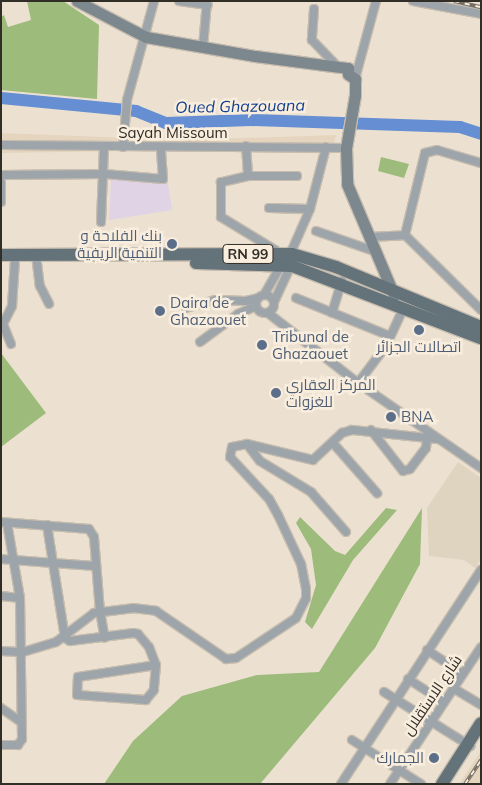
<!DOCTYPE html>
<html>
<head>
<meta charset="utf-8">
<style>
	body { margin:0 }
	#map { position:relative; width:482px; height:785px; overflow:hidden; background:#ece1d1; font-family:Mulish,Cairo,sans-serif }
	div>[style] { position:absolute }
	.built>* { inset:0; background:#e5d5bf }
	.education>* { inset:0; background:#e0d3e6 }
	.medical>* { inset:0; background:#dfd4c0 }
	.green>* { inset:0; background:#9dbb7b }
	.river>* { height:12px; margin:-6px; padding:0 6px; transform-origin:6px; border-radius:6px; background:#668ed2 }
	.roads { filter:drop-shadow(1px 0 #c7bdaf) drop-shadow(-1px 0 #c7bdaf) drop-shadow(0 1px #c7bdaf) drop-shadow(0 -1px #c7bdaf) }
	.street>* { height:8px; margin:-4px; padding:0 4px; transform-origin:4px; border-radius:4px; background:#9da5aa }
	.street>.ring { margin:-4px; padding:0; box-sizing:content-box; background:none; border:8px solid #9da5aa; border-radius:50% }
	.secondary>* { height:11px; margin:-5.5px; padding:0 5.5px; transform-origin:5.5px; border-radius:5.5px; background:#7c878e }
	.primary>* { height:12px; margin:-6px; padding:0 6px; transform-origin:6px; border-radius:6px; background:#64727a }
	.rail>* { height:4px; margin-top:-2px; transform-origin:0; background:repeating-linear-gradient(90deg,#f9eede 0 5.5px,#766f66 0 11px); box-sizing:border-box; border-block:1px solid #766f66 }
	.dots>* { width:14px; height:14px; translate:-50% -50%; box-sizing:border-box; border:2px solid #f9eede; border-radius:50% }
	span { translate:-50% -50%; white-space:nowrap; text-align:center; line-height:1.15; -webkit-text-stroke:5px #f9eede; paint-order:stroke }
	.shield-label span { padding:1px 4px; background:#f9eede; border:1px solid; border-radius:4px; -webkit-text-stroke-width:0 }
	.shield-label { font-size:14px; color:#312d27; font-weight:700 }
	.street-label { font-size:15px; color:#312d27 }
	.service-label { font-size:15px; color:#4e5e75 }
	.right { translate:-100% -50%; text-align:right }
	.left { translate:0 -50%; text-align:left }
	.water-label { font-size:16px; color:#103e8f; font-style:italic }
	.frame { position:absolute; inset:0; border:2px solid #312d27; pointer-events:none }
</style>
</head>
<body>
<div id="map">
	<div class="built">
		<i style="clip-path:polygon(1px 133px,181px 140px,336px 135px,333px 148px,1px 153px)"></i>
		<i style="clip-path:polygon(481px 751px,481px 784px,459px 784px)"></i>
	</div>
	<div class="education">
		<i style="clip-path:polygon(167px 177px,172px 210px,109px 220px,111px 178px)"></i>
	</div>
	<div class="medical">
		<i style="clip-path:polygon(458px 462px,481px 478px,481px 559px,475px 568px,464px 560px,429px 556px,427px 508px)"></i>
	</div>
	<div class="green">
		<i style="clip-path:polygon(27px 1px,63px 1px,99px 25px,97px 99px,1px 90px,1px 17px,4px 15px,8px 27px,31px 20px)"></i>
		<i style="clip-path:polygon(381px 157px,409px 164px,404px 178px,378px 171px)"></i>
		<i style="clip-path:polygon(1px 353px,46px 413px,1px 447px)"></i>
		<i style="clip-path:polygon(386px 508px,397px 510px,353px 560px,312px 629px,305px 622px,316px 585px,311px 549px,296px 523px,300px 517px,335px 551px,345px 555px)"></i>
		<i style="clip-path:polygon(422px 508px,420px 564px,375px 648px,260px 784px,104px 784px,133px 741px,182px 696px,257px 675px,319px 672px)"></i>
	</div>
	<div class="river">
		<i style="left:1px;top:98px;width:136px;rotate:5.5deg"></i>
		<i style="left:136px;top:111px;width:32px;rotate:22deg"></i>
		<i style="left:166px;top:123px;width:85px;rotate:-2deg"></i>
		<i style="left:251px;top:120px;width:209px;rotate:1.9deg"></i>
		<i style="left:460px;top:127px;width:22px;rotate:18deg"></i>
	</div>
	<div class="roads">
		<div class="street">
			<i style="left:179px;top:1px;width:29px;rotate:8deg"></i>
			<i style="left:413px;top:1px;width:69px;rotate:10.8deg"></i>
			<i style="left:314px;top:9px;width:31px;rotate:94deg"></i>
			<i style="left:312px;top:40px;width:35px;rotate:46deg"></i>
			<i style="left:203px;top:47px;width:46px;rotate:-85deg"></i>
			<i style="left:355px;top:79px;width:81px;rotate:-74.9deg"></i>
			<i style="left:1px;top:145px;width:345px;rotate:0.5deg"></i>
			<i style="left:246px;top:146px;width:30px;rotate:86deg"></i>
			<i style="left:248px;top:176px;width:49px"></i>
			<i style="left:123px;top:147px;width:47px;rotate:-85.1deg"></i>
			<i style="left:127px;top:100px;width:103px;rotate:-74.7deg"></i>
			<i style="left:1px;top:175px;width:104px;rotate:-0.6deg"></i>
			<i style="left:105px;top:174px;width:58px;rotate:4.9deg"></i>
			<i style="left:163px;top:179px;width:32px;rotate:-94deg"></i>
			<i style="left:248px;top:176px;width:28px;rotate:167deg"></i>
			<i style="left:221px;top:182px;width:35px;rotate:90deg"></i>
			<i style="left:221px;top:217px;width:69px;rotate:31.4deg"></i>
			<i style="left:1px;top:182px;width:20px;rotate:90deg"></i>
			<i style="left:269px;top:208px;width:41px;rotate:1.4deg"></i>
			<i style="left:101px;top:222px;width:75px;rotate:-87.7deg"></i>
			<i style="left:316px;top:231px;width:65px;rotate:19deg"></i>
			<i style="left:405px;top:235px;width:84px;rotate:-76.3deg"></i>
			<i style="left:425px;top:153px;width:12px;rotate:-14deg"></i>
			<i style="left:437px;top:150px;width:46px;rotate:16.5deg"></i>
			<i style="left:370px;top:237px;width:35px;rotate:-3deg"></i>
			<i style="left:405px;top:235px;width:107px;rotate:44.6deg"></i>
			<i style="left:285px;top:254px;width:8px;rotate:-30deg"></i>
			<i style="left:292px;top:250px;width:45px;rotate:-66.3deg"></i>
			<i style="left:310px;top:209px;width:64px;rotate:-75.5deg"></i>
			<i style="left:36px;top:255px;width:31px;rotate:83deg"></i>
			<i style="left:40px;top:286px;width:20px;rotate:63deg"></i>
			<i class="ring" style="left:256px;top:295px;width:10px;height:10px"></i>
			<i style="left:264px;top:295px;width:34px;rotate:-60deg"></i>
			<i style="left:296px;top:298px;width:101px;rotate:22deg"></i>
			<i style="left:274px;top:302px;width:43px;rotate:-65.2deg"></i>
			<i style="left:186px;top:308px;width:30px;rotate:-15deg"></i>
			<i style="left:215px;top:300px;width:31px;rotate:2deg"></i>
			<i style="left:246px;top:301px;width:12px;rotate:-14deg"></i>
			<i style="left:268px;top:313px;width:114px;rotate:37.9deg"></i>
			<i style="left:358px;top:383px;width:150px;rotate:34.6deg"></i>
			<i style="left:332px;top:313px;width:34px;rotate:-73deg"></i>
			<i style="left:200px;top:342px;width:47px;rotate:-36.4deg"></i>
			<i style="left:238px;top:314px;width:20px;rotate:-24deg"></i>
			<i style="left:11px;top:344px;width:22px;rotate:-112deg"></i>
			<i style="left:3px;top:324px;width:20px;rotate:-63deg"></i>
			<i style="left:12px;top:306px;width:46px;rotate:-86.3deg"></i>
			<i style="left:358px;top:383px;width:46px;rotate:-52.9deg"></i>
			<i style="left:386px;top:346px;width:43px;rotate:-65.2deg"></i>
			<i style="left:371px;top:430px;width:52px;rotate:52deg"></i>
			<i style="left:403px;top:471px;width:7px;rotate:-16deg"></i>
			<i style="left:410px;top:469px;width:26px;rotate:-53deg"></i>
			<i style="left:426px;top:448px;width:10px;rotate:-84deg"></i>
			<i style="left:333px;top:443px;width:67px;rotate:48.7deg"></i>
			<i style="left:247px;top:444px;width:21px;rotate:53deg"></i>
			<i style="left:260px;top:461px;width:60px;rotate:31.3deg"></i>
			<i style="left:311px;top:492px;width:53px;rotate:48.8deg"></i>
			<i style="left:1px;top:522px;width:88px;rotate:4.5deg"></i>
			<i style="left:89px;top:529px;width:9px;rotate:58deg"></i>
			<i style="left:94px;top:537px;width:74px;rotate:85.4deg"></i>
			<i style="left:100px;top:611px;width:27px;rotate:80deg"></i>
			<i style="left:47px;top:525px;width:38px;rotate:81deg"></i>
			<i style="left:53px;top:563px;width:42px;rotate:4.1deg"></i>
			<i style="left:1px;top:559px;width:52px;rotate:4.4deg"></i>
			<i style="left:53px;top:563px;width:76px;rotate:80.9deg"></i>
			<i style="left:65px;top:638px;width:6px;rotate:31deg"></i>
			<i style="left:70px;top:641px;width:64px;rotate:-7.2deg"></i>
			<i style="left:133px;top:633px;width:5px;rotate:11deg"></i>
			<i style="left:138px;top:634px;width:17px;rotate:50deg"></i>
			<i style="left:149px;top:647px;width:19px;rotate:69deg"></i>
			<i style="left:156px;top:665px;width:25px;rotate:95deg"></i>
			<i style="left:154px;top:690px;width:13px;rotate:129deg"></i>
			<i style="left:146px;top:700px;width:69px;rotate:-175.9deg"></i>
			<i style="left:77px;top:695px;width:18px;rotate:-87deg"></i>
			<i style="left:78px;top:677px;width:79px;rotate:-8.7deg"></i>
			<i style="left:1px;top:596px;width:19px;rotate:6deg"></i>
			<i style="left:427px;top:650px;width:43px;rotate:33.7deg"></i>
			<i style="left:1px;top:651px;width:22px;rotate:3deg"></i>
			<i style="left:23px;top:652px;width:34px;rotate:-17deg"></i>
			<i style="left:56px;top:642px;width:48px;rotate:-37.3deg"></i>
			<i style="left:94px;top:613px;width:39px;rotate:-7deg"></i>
			<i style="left:133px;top:608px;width:23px;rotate:7deg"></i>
			<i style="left:156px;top:611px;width:85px;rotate:34.4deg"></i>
			<i style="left:226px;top:659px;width:10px;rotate:-6deg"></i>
			<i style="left:236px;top:658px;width:72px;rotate:-33.7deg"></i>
			<i style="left:296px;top:618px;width:22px;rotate:-63deg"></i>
			<i style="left:306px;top:598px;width:9px;rotate:-90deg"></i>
			<i style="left:306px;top:589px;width:25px;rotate:-101deg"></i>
			<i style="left:301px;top:564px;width:54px;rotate:-115.1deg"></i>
			<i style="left:278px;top:515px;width:18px;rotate:-119deg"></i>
			<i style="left:269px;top:499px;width:57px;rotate:-132.9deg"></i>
			<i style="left:230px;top:457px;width:10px;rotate:-79deg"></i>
			<i style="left:232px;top:447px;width:15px;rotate:-11deg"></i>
			<i style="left:247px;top:444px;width:68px;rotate:13.6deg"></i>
			<i style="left:313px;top:460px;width:40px;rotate:-43deg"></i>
			<i style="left:342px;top:433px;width:10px;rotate:-17deg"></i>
			<i style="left:352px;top:430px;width:86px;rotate:6deg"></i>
			<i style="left:408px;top:679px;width:43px;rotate:32.6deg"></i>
			<i style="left:453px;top:688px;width:33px;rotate:31deg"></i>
			<i style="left:384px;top:692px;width:102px;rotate:32.1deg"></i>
			<i style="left:1px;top:708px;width:24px;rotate:35deg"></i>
			<i style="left:352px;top:740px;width:82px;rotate:32.5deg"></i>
			<i style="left:1px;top:745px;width:17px"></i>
			<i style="left:18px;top:745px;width:7px;rotate:-56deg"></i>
			<i style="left:22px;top:739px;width:141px;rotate:-90.8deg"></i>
			<i style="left:20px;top:598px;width:76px;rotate:-99.8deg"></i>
			<i style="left:341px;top:784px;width:256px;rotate:-56.8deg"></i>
			<i style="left:390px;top:784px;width:164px;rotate:-56.4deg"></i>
		</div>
		<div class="secondary">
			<i style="left:77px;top:1px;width:78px;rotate:27.6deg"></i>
			<i style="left:146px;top:37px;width:111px;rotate:9.9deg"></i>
			<i style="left:255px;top:56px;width:94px;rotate:7.4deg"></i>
			<i style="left:348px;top:68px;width:6px;rotate:90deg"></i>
			<i style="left:348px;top:74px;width:9px;rotate:36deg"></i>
			<i style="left:355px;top:79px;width:16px;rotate:90deg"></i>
			<i style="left:355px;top:95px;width:54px;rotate:99.6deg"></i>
			<i style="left:346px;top:148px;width:36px;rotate:88deg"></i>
			<i style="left:347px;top:184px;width:121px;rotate:67.1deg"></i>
		</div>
		<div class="primary">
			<i style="left:1px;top:255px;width:291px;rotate:-0.2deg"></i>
			<i style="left:292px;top:254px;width:46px;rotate:16.5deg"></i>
			<i style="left:336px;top:267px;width:157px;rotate:22.5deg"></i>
			<i style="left:196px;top:263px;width:96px;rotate:1.8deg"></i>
			<i style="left:292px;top:266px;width:202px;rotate:20.9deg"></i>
			<i style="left:442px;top:784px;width:72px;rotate:-57.4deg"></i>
		</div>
	</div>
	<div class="rail">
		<i style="left:454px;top:1px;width:28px;rotate:13deg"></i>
		<i style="left:465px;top:784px;width:29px;rotate:-56deg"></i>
	</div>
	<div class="dots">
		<i style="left:172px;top:244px;background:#5c6f8a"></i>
		<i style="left:160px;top:311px;background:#5c6f8a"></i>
		<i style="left:419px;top:330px;background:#5c6f8a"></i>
		<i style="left:262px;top:345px;background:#5c6f8a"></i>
		<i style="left:276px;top:393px;background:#5c6f8a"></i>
		<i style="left:391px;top:417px;background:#5c6f8a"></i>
		<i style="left:434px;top:758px;background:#5c6f8a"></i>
	</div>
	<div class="shield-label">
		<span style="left:248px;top:254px">RN 99</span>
	</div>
	<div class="street-label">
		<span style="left:173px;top:133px">Sayah Missoum</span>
		<span style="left:432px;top:695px;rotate:-56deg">شارع الاستقلال</span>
	</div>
	<div class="service-label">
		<span class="right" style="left:162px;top:244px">بنك الفلاحة و<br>التنمية الريفية</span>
		<span class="left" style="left:170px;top:311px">Daira de<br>Ghazaouet</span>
		<span class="left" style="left:272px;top:345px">Tribunal de<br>Ghazaouet</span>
		<span style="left:419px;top:347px">اتصالات الجزائر</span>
		<span class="left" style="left:286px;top:393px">المركز العقاري<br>للغزوات</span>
		<span class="left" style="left:401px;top:417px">BNA</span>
		<span class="right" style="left:424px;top:758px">الجمارك</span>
	</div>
	<div class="water-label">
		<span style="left:240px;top:106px;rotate:-1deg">Oued Ghazouana</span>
	</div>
	<div class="frame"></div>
</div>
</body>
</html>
